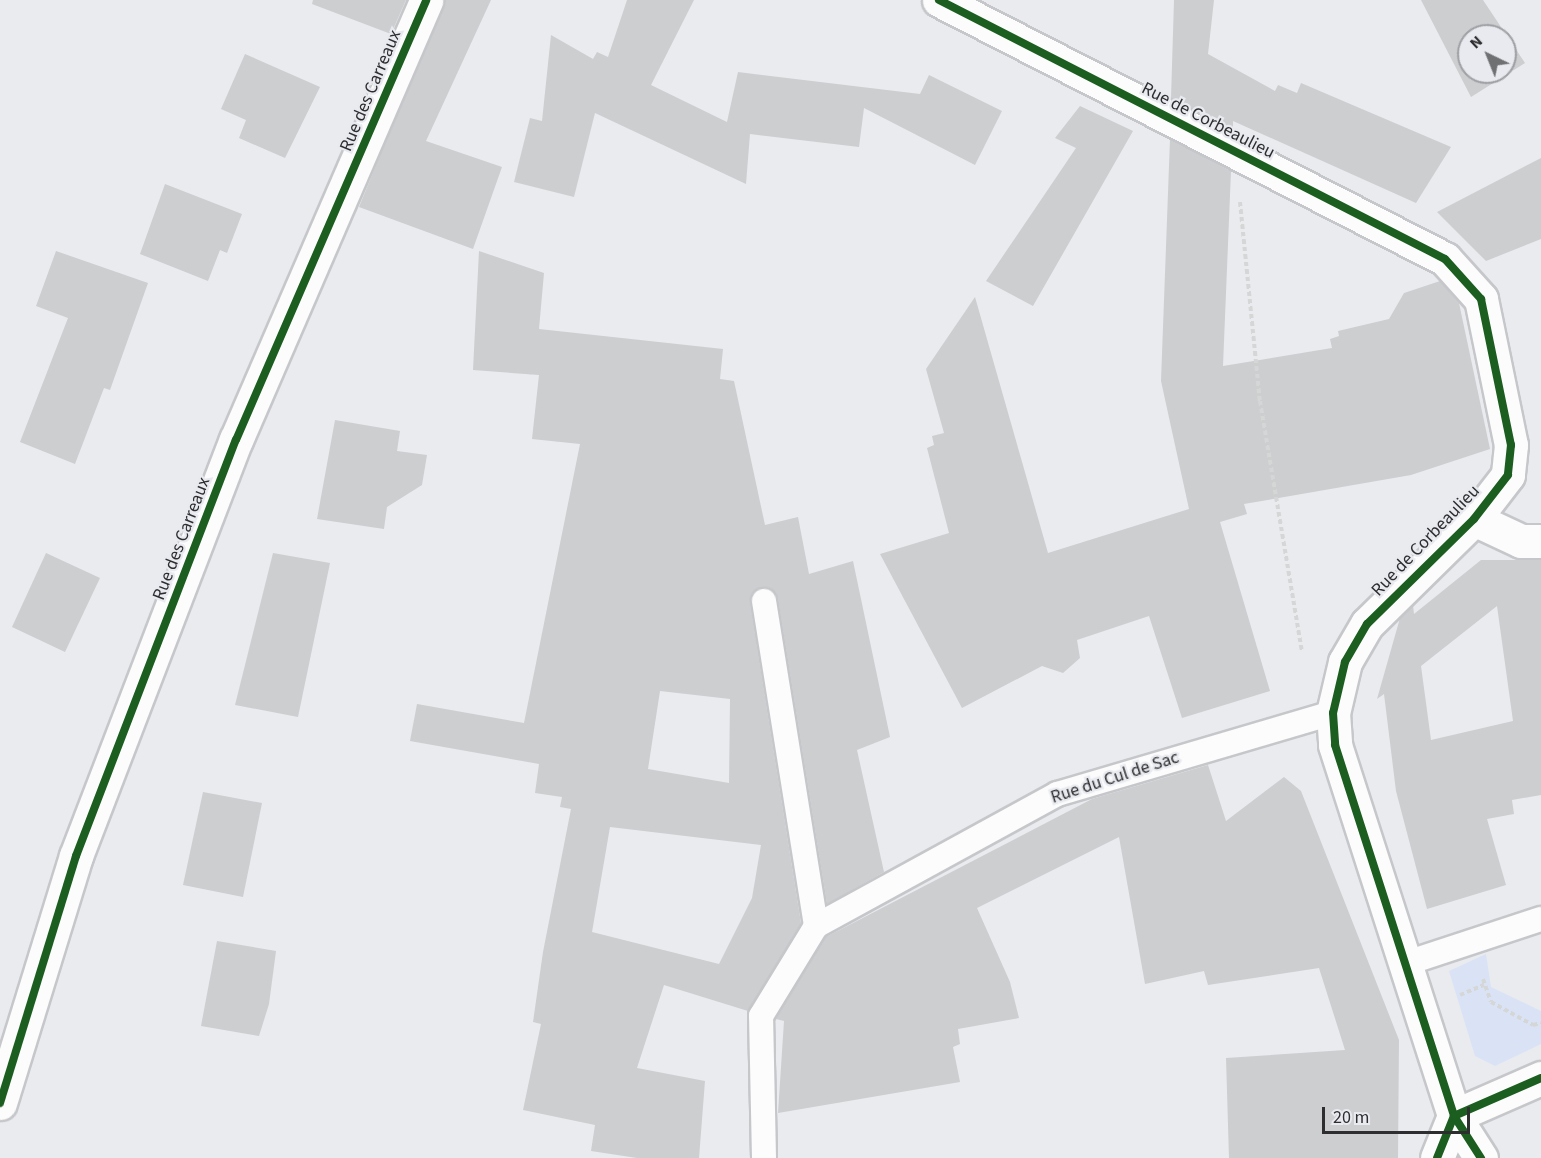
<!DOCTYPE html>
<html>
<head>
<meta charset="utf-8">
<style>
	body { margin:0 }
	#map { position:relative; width:1541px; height:1158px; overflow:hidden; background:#e9ebee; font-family:"Source Sans 3",sans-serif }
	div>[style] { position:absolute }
	.green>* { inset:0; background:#dae3f6 }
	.building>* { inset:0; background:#ccced0 }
	.path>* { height:4px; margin-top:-2px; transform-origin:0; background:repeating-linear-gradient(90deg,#d5d6d6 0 4.5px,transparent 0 7.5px) }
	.roads { filter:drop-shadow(2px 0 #c6c7ca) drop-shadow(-2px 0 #c6c7ca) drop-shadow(0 2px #c6c7ca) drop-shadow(0 -2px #c6c7ca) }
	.service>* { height:24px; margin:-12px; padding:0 12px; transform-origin:12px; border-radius:12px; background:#fcfcfc }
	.minor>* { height:33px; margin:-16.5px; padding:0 16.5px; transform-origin:16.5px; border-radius:16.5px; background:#fcfcfc }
	.tertiary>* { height:33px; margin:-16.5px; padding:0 16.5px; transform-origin:16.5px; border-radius:16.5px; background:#fcfcfc }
	.cycleway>* { height:8px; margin:-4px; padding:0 4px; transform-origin:4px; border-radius:4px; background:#1b5e20 }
	span { translate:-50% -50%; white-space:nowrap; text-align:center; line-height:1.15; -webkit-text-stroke:4.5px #e8eaef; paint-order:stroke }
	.street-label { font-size:18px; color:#2e2e30 }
	.north { position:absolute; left:1457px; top:24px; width:60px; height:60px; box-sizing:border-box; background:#e8eaef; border:2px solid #9e9fa3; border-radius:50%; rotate:317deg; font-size:16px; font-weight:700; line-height:24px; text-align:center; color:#2e2e30 }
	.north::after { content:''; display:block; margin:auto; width:21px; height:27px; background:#6f7072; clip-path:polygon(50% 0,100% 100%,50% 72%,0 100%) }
	.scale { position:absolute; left:1322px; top:1107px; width:148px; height:27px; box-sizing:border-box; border:3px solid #2e2e30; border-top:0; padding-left:8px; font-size:18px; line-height:21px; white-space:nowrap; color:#2e2e30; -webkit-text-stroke:4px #e8eaef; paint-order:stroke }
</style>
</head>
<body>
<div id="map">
	<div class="green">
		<i style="clip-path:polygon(1486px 954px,1491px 987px,1541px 1011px,1541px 1044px,1495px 1066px,1475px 1056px,1449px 971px)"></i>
	</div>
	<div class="building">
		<i style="clip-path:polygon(313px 0,406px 0,391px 34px,312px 4px)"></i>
		<i style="clip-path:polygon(444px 0,491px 0,426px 141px,502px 167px,473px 249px,359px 207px)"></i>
		<i style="clip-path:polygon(627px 0,694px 0,651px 85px,727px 122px,738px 72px,920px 94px,929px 75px,1002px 111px,975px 165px,864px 108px,859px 147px,750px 134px,746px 184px,595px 113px,574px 197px,514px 182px,530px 118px,542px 121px,551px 35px,593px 59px,597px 52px,608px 57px)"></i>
		<i style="clip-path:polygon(1174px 0,1214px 0,1208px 54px,1275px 91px,1278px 85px,1297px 93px,1301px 83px,1451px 147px,1416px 203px,1233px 121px,1233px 129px,1171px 98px)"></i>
		<i style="clip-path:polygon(evenodd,1421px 0,1483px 0,1525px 63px,1471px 97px,1421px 0,1469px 36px,1505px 36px,1505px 72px,1469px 72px,1469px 36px)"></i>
		<i style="clip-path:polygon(245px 54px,320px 87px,285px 158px,239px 138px,246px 120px,221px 109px)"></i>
		<i style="clip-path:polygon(1080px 106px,1133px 131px,1033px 306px,986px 281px,1076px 148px,1055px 138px)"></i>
		<i style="clip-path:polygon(1170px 139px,1231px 171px,1223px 366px,1332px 348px,1330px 339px,1339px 336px,1338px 331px,1389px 319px,1404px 293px,1440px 281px,1459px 303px,1490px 449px,1411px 475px,1244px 504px,1247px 514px,1220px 522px,1270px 691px,1182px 718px,1149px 616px,1077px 640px,1080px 658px,1063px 673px,1042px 666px,962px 708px,880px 554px,949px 533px,927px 448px,934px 445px,932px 436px,944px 433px,926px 369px,975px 297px,1048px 553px,1189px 509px,1161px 381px)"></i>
		<i style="clip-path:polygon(1541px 158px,1541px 239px,1486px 261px,1437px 212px)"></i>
		<i style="clip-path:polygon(165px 184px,242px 214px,227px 253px,220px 250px,208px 281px,140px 254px)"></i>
		<i style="clip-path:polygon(56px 251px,148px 283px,110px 390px,104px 388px,75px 464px,20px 442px,68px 318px,36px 306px)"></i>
		<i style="clip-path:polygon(evenodd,479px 251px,544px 273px,539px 329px,723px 349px,720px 379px,734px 381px,765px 525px,798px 517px,809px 574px,853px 561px,890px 737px,857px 750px,884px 872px,827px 904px,778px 599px,770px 588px,761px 587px,751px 595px,750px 603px,801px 923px,748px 1011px,664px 985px,637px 1068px,705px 1081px,699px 1158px,637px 1158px,591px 1151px,595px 1125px,523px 1110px,541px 1024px,533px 1022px,543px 952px,571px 809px,560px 807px,562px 797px,535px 793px,539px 764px,410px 741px,417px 704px,524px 723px,580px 444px,532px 439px,539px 375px,473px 370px,479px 251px,660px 691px,730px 699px,729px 783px,648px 769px,660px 691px,479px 251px,610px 827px,761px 845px,752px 898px,719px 964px,592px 932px,610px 827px)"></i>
		<i style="clip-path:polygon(335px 420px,400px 431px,397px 451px,427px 455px,422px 485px,387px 507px,384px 529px,317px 519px)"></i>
		<i style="clip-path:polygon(46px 553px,100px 578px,65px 652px,12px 627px)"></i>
		<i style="clip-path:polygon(273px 553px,330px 563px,298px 717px,235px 705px)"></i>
		<i style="clip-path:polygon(evenodd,1481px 560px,1541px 560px,1541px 795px,1512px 800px,1514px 814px,1487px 819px,1506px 885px,1427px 909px,1396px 791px,1384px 694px,1377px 699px,1400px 618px,1413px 605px,1414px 614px,1481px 560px,1497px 606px,1513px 721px,1431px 740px,1421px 666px,1497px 606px)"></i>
		<i style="clip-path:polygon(1208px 765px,1226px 821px,1284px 777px,1301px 791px,1399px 1040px,1398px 1158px,1229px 1158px,1226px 1058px,1345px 1050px,1319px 968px,1208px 985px,1204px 971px,1145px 984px,1119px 837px,977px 908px,1010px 982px,1019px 1018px,958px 1029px,960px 1044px,953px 1047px,960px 1082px,778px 1113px,784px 1021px,776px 1019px,826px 937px,1092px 799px)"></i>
		<i style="clip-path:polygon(203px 792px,262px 803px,243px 897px,183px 885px)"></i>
		<i style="clip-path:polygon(217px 941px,276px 951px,269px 1004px,259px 1036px,201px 1026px)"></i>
	</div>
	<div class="path">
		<i style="left:1240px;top:202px;width:200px;rotate:84.3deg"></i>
		<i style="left:1260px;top:401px;width:254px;rotate:80.5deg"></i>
		<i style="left:1483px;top:979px;width:24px;rotate:71deg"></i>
		<i style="left:1491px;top:1002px;width:48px;rotate:28.7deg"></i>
		<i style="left:1533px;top:1025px;width:8px;rotate:-14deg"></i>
		<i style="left:1460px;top:995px;width:26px;rotate:-23deg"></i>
	</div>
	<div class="roads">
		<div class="service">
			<i style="left:764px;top:601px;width:329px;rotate:80.9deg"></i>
			<i style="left:1407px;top:963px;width:141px;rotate:-18.2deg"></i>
			<i style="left:764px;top:1158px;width:142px;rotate:-91.2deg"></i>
			<i style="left:761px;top:1016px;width:105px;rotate:-58.6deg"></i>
			<i style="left:816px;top:926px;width:275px;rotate:-28.7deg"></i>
			<i style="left:1057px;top:794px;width:288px;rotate:-16.4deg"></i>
		</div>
		<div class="minor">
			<i style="left:939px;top:0;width:568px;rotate:27.11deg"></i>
			<i style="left:1445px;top:259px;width:54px;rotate:48deg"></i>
			<i style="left:1481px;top:299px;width:149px;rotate:78.4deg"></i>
			<i style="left:1511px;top:445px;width:30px;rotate:96deg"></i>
			<i style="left:1508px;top:475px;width:56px;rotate:127.7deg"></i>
			<i style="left:1474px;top:519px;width:150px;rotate:135.5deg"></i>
			<i style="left:1367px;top:624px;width:44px;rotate:120.1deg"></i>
			<i style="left:1345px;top:662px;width:52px;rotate:103.2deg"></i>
			<i style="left:1333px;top:713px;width:32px;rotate:86deg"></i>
			<i style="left:1335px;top:745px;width:390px;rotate:72.2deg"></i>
			<i style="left:1454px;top:1116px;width:50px;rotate:57.3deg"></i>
			<i style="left:1474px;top:519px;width:52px;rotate:25.1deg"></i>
			<i style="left:1521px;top:541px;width:20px"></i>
			<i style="left:0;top:1103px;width:258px;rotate:-72.9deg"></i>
			<i style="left:76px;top:856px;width:446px;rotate:-69deg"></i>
			<i style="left:236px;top:440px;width:479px;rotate:-66.6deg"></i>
		</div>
		<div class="tertiary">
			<i style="left:1437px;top:1158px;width:45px;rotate:-68deg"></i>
			<i style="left:1454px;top:1116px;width:95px;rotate:-23.6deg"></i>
		</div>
	</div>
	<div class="cycleway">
		<i style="left:939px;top:0;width:568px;rotate:27.11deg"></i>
		<i style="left:1445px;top:259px;width:54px;rotate:48deg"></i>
		<i style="left:1481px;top:299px;width:149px;rotate:78.4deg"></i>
		<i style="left:1511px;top:445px;width:30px;rotate:96deg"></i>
		<i style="left:1508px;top:475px;width:56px;rotate:127.7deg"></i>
		<i style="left:1474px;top:519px;width:150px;rotate:135.5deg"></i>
		<i style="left:1367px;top:624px;width:44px;rotate:120.1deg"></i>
		<i style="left:1345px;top:662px;width:52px;rotate:103.2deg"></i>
		<i style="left:1333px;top:713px;width:32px;rotate:86deg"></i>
		<i style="left:1335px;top:745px;width:390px;rotate:72.2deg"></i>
		<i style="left:1454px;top:1116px;width:50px;rotate:57.3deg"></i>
		<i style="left:0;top:1103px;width:258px;rotate:-72.9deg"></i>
		<i style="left:76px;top:856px;width:446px;rotate:-69deg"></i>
		<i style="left:236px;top:440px;width:479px;rotate:-66.6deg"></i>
		<i style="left:1437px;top:1158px;width:45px;rotate:-68deg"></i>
		<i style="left:1454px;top:1116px;width:95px;rotate:-23.6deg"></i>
	</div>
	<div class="street-label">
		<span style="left:371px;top:91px;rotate:-67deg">Rue des Carreaux</span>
		<span style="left:1208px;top:121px;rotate:27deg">Rue de Corbeaulieu</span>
		<span style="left:182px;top:539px;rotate:-69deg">Rue des Carreaux</span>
		<span style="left:1426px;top:541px;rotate:-46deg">Rue de Corbeaulieu</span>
		<span style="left:1115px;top:778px;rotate:-18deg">Rue du Cul de Sac</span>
	</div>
	<div class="north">N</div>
	<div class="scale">20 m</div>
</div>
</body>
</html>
